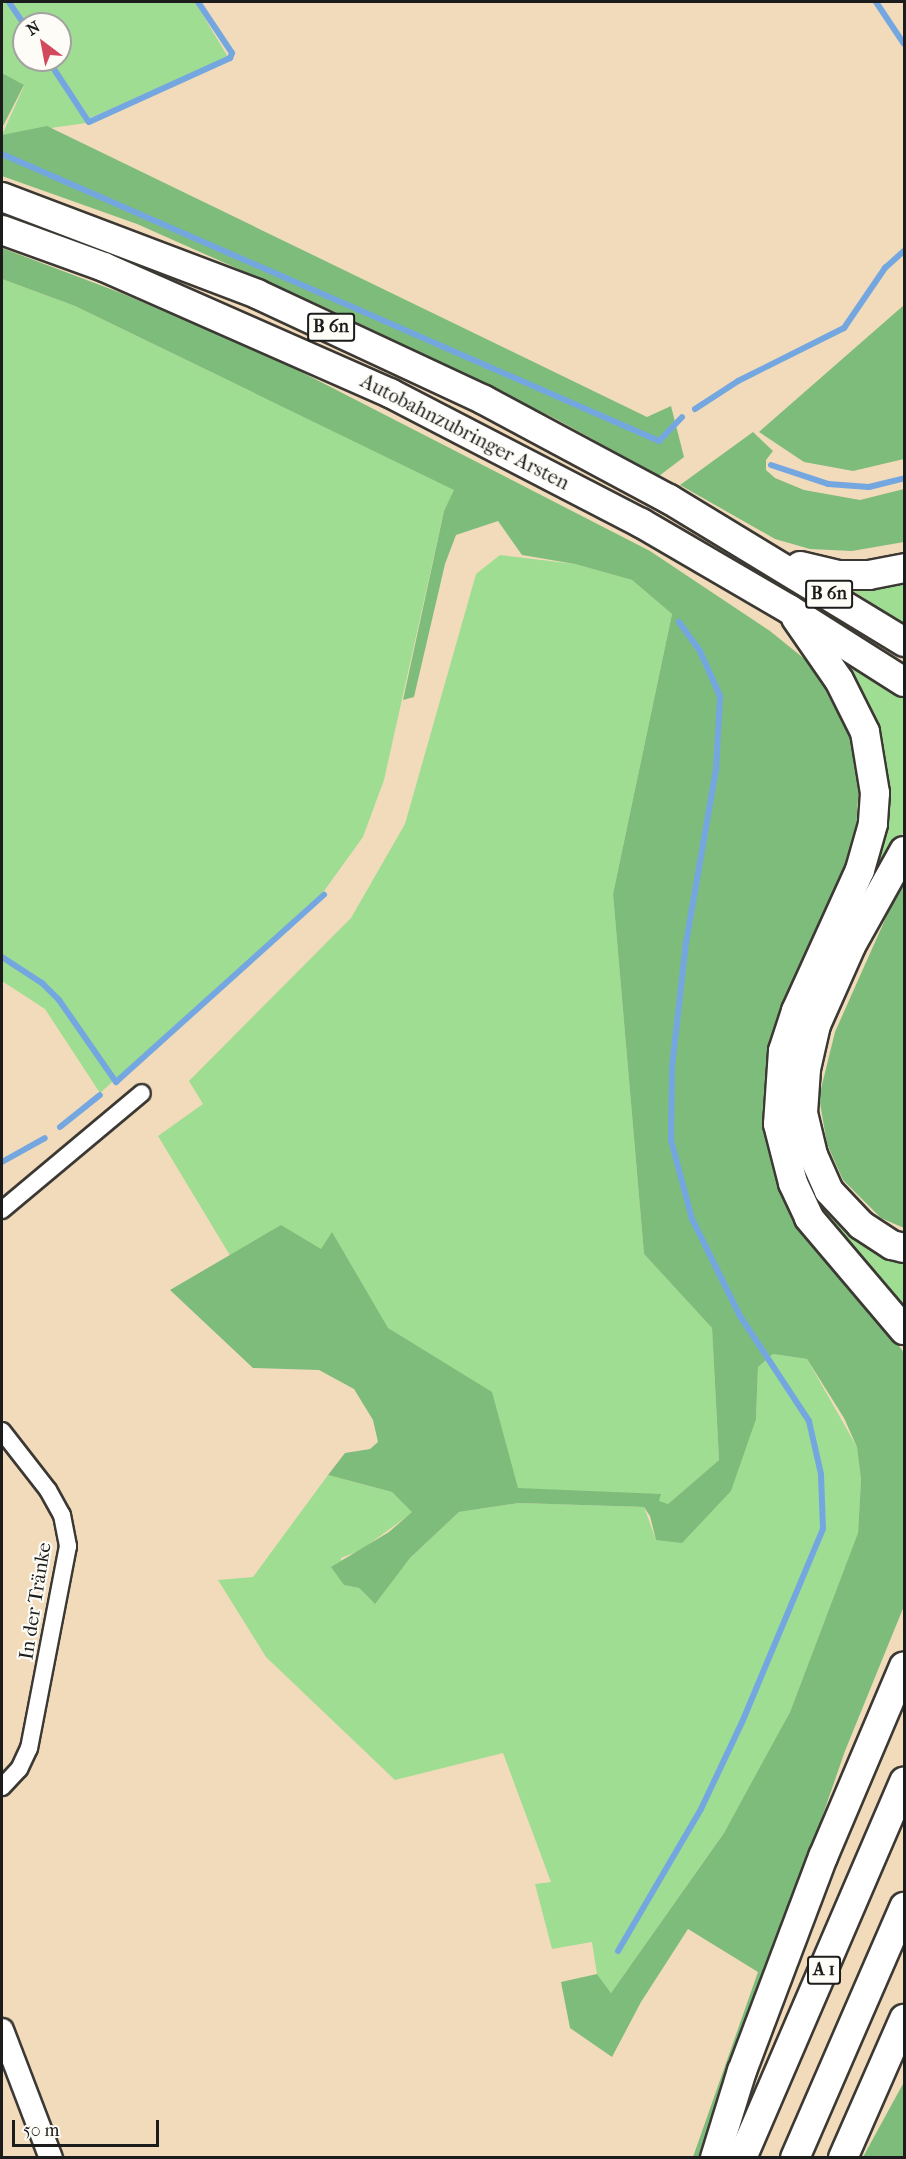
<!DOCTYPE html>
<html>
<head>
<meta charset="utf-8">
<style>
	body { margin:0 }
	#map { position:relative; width:906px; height:2159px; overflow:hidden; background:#f2dbbb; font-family:"IM FELL French Canon",serif }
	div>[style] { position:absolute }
	.green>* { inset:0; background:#9edd92 }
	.forest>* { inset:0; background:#7ebc7c }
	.stream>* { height:6px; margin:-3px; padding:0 3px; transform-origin:3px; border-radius:3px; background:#74a7e0 }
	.roads { filter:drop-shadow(2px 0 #3c3934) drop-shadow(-2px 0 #3c3934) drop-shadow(0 2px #3c3934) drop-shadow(0 -2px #3c3934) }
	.street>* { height:16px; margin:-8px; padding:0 8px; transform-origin:8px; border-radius:8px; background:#fff }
	.secondary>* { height:22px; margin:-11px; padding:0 11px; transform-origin:11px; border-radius:11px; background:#fff }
	.highway>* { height:28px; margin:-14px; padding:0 14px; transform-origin:14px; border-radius:14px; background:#fff }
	span { translate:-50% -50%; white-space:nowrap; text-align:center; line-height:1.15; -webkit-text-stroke:4.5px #fdfcf7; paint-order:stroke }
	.shield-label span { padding:2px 4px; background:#fdfcf7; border:2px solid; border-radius:4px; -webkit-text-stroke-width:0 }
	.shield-label { font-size:18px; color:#1c1c1c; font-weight:700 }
	.street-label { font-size:20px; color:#1c1c1c }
	.frame { position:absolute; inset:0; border:3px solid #1c1c1c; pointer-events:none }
	.north { position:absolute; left:12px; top:12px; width:60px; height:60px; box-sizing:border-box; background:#fdfcf7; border:2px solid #a3a29f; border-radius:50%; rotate:328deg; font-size:16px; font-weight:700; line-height:24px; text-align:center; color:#1c1c1c }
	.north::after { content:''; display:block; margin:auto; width:21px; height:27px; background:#d1495b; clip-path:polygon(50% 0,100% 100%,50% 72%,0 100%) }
	.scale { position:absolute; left:12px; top:2120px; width:147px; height:27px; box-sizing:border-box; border:3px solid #1c1c1c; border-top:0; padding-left:8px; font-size:18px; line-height:21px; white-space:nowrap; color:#1c1c1c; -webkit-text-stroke:4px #fdfcf7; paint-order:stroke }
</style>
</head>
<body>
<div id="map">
	<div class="green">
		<i style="clip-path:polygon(2px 2px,6px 2px,24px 29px,24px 60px,45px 60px,86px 123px,2px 135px,24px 86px,2px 73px)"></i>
		<i style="clip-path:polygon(13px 2px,195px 2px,228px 57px,90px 118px,51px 60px,60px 60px,60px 24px,27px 24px)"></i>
		<i style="clip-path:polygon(2px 279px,75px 306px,455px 490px,444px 511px,384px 780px,363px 837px,324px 891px,100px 1093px,45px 1009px,2px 981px)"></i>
		<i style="clip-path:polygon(500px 555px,575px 564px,632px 580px,672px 614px,613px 894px,644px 1254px,712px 1328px,719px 1460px,668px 1504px,515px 1492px,243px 1277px,158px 1136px,203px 1104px,189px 1081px,351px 918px,405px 824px,476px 574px)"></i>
		<i style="clip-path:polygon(904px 579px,904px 624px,852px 590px,853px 587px)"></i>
		<i style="clip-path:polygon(850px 664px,904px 699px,904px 832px,884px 857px,811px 1014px,799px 1053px,794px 1107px,813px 1180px,833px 1209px,881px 1250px,904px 1258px,904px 1312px,850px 1253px,817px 1205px,805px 1182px,790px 1118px,790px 1079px,801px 1029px,857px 905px,881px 838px,886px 799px,884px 761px,877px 728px,847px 669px)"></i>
		<i style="clip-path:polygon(773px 1354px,807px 1359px,857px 1447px,861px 1480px,858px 1534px,790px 1712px,758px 1772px,724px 1833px,611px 1993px,597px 1974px,592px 1942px,552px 1949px,535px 1884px,551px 1882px,503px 1753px,395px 1780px,266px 1657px,218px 1580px,253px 1577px,328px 1475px,392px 1492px,413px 1512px,361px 1550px,341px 1558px,344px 1585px,359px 1588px,374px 1603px,410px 1558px,459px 1512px,519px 1503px,644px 1507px,656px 1540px,756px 1419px,758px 1367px)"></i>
	</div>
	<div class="forest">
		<i style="clip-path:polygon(2px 73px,24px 85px,2px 128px,2px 72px)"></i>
		<i style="clip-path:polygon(47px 126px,647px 417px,671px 406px,684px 457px,659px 476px,556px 419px,342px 315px,137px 224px,2px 176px,2px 135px)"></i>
		<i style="clip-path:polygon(2px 248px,121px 293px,278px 360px,650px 551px,770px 631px,812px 665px,854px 744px,859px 780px,856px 834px,821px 928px,783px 1000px,772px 1036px,764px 1108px,773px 1167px,789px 1212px,810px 1244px,881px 1320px,904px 1353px,904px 1606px,845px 1751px,704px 2157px,693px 2157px,758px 1972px,688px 1929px,641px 2002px,612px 2057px,570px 2028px,561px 1982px,597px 1974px,611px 1993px,724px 1833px,790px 1712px,858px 1533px,861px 1480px,857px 1447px,844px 1418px,807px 1359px,773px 1354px,758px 1367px,756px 1419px,731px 1491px,682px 1543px,656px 1540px,650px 1516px,644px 1507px,519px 1503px,459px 1512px,410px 1558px,375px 1604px,359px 1588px,344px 1585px,331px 1567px,389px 1532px,412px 1512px,392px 1492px,328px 1475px,345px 1453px,370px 1449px,378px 1442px,373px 1420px,354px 1389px,319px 1370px,253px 1368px,170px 1290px,281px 1225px,321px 1249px,332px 1232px,388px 1328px,492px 1392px,518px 1488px,661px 1494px,659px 1501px,668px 1504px,719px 1460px,712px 1328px,644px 1254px,613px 894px,672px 614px,632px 580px,575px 564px,522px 555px,498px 521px,456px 535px,445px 564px,414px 697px,403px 700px,444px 511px,454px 490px,75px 306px,2px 279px)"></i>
		<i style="clip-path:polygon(904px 305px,904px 459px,853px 471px,804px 462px,759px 432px)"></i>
		<i style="clip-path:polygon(753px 432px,773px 451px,766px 460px,766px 470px,775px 478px,804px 490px,860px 500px,904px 489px,904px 542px,852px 551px,810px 549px,775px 539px,680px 485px)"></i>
		<i style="clip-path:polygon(904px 877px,904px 1228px,881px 1218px,843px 1180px,827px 1144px,819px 1097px,835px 1032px)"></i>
		<i style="clip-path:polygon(904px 2082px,904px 2157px,863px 2157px)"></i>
	</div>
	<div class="stream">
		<i style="left:9px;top:2px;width:27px;rotate:56deg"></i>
		<i style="left:876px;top:2px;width:50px;rotate:56.3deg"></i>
		<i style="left:48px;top:60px;width:73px;rotate:56.7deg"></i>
		<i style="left:89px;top:122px;width:155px;rotate:-24.4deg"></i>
		<i style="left:230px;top:58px;width:5px;rotate:-68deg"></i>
		<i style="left:232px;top:53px;width:61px;rotate:-123.7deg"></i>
		<i style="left:2px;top:154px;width:717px;rotate:23.6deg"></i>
		<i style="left:659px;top:441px;width:33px;rotate:-46deg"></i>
		<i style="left:695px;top:409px;width:51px;rotate:-33.1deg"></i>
		<i style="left:738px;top:381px;width:119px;rotate:-26.6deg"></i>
		<i style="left:844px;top:328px;width:73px;rotate:-55.7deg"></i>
		<i style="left:885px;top:268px;width:25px;rotate:-42deg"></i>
		<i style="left:771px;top:465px;width:60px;rotate:18.4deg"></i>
		<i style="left:828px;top:484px;width:41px;rotate:4.2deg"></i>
		<i style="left:869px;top:487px;width:36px;rotate:-14deg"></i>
		<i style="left:2px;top:957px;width:48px;rotate:33deg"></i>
		<i style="left:42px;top:983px;width:24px;rotate:45deg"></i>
		<i style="left:59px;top:1000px;width:100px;rotate:55.2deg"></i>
		<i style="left:116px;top:1082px;width:280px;rotate:-42deg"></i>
		<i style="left:60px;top:1127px;width:51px;rotate:-38.7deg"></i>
		<i style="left:2px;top:1162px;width:49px;rotate:-29.2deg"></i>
		<i style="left:618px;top:1951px;width:164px;rotate:-59.7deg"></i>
		<i style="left:701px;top:1809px;width:98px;rotate:-64.7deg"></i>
		<i style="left:743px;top:1720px;width:207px;rotate:-67.3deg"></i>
		<i style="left:823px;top:1529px;width:55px;rotate:-92.1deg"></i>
		<i style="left:821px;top:1474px;width:54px;rotate:-102.8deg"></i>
		<i style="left:809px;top:1421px;width:126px;rotate:-123.3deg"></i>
		<i style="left:740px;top:1316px;width:108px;rotate:-116.3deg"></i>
		<i style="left:692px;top:1219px;width:82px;rotate:-104.9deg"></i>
		<i style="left:671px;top:1140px;width:73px;rotate:-89.2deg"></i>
		<i style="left:672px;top:1067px;width:125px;rotate:-83.6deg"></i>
		<i style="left:686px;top:943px;width:176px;rotate:-80.2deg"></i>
		<i style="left:716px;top:770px;width:74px;rotate:-86.9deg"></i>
		<i style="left:720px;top:696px;width:49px;rotate:-114deg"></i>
		<i style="left:700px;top:651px;width:36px;rotate:-126deg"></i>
	</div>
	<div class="roads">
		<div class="street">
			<i style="left:2px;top:1210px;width:182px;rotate:-39.9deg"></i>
			<i style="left:2px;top:1431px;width:75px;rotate:52.1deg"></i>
			<i style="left:48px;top:1490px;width:29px;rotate:61deg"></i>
			<i style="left:62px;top:1515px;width:32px;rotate:79deg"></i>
			<i style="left:68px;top:1546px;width:206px;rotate:100.9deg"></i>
			<i style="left:29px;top:1748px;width:23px;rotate:115deg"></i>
			<i style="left:19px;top:1769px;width:25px;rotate:133deg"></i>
		</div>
		<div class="secondary">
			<i style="left:2px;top:2030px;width:137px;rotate:69.1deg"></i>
		</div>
		<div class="highway">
			<i style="left:2px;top:197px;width:273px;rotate:20.8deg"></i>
			<i style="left:257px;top:294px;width:251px;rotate:25deg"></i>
			<i style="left:484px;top:400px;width:210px;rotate:28.2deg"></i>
			<i style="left:669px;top:499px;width:275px;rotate:31.3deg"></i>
			<i style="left:2px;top:230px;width:109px;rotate:19.9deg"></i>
			<i style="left:104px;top:267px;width:313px;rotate:23.8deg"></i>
			<i style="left:390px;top:393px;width:283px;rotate:27.4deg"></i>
			<i style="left:641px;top:523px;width:171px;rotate:30.2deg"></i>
			<i style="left:789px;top:609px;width:136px;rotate:32.4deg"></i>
			<i style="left:800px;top:566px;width:39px;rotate:13deg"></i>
			<i style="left:838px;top:575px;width:31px"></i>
			<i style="left:869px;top:575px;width:36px;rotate:-11deg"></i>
			<i style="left:796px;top:618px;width:75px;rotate:55.3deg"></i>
			<i style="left:839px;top:680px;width:58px;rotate:63.4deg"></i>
			<i style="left:865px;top:732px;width:62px;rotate:80.7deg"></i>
			<i style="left:875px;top:793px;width:31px;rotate:94deg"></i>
			<i style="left:873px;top:824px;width:48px;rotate:105.8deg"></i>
			<i style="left:860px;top:870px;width:155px;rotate:114.4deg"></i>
			<i style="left:796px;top:1011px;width:42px;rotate:108deg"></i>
			<i style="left:783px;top:1051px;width:73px;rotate:93.9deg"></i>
			<i style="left:778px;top:1124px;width:61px;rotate:75.7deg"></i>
			<i style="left:793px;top:1183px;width:38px;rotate:65deg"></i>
			<i style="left:809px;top:1218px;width:147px;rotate:49.7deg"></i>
			<i style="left:904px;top:851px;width:109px;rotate:119.2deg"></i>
			<i style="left:851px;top:946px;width:86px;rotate:113.9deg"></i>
			<i style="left:816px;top:1025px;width:45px;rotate:102.8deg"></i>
			<i style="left:806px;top:1069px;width:44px;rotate:93.9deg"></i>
			<i style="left:803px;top:1113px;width:43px;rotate:76.6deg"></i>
			<i style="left:813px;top:1155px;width:39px;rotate:66deg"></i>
			<i style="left:829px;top:1191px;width:47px;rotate:46.7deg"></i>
			<i style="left:861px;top:1225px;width:37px;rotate:33deg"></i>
			<i style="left:892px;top:1245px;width:12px;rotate:14deg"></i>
			<i style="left:715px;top:2158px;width:91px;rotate:-72.8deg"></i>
			<i style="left:742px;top:2071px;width:229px;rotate:-69.3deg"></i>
			<i style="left:823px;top:1857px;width:207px;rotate:-67deg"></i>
			<i style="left:742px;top:2158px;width:410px;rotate:-66.7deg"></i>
			<i style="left:795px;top:2158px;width:274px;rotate:-66.5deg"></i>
			<i style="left:843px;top:2158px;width:152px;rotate:-66.3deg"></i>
		</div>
	</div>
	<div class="shield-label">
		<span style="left:331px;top:327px">B 6n</span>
		<span style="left:829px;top:594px">B 6n</span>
		<span style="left:824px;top:1970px">A 1</span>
	</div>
	<div class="street-label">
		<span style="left:465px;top:432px;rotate:27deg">Autobahnzubringer Arsten</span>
		<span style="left:35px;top:1601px;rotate:-81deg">In der Tränke</span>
	</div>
	<div class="frame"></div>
	<div class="north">N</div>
	<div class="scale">50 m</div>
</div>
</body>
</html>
